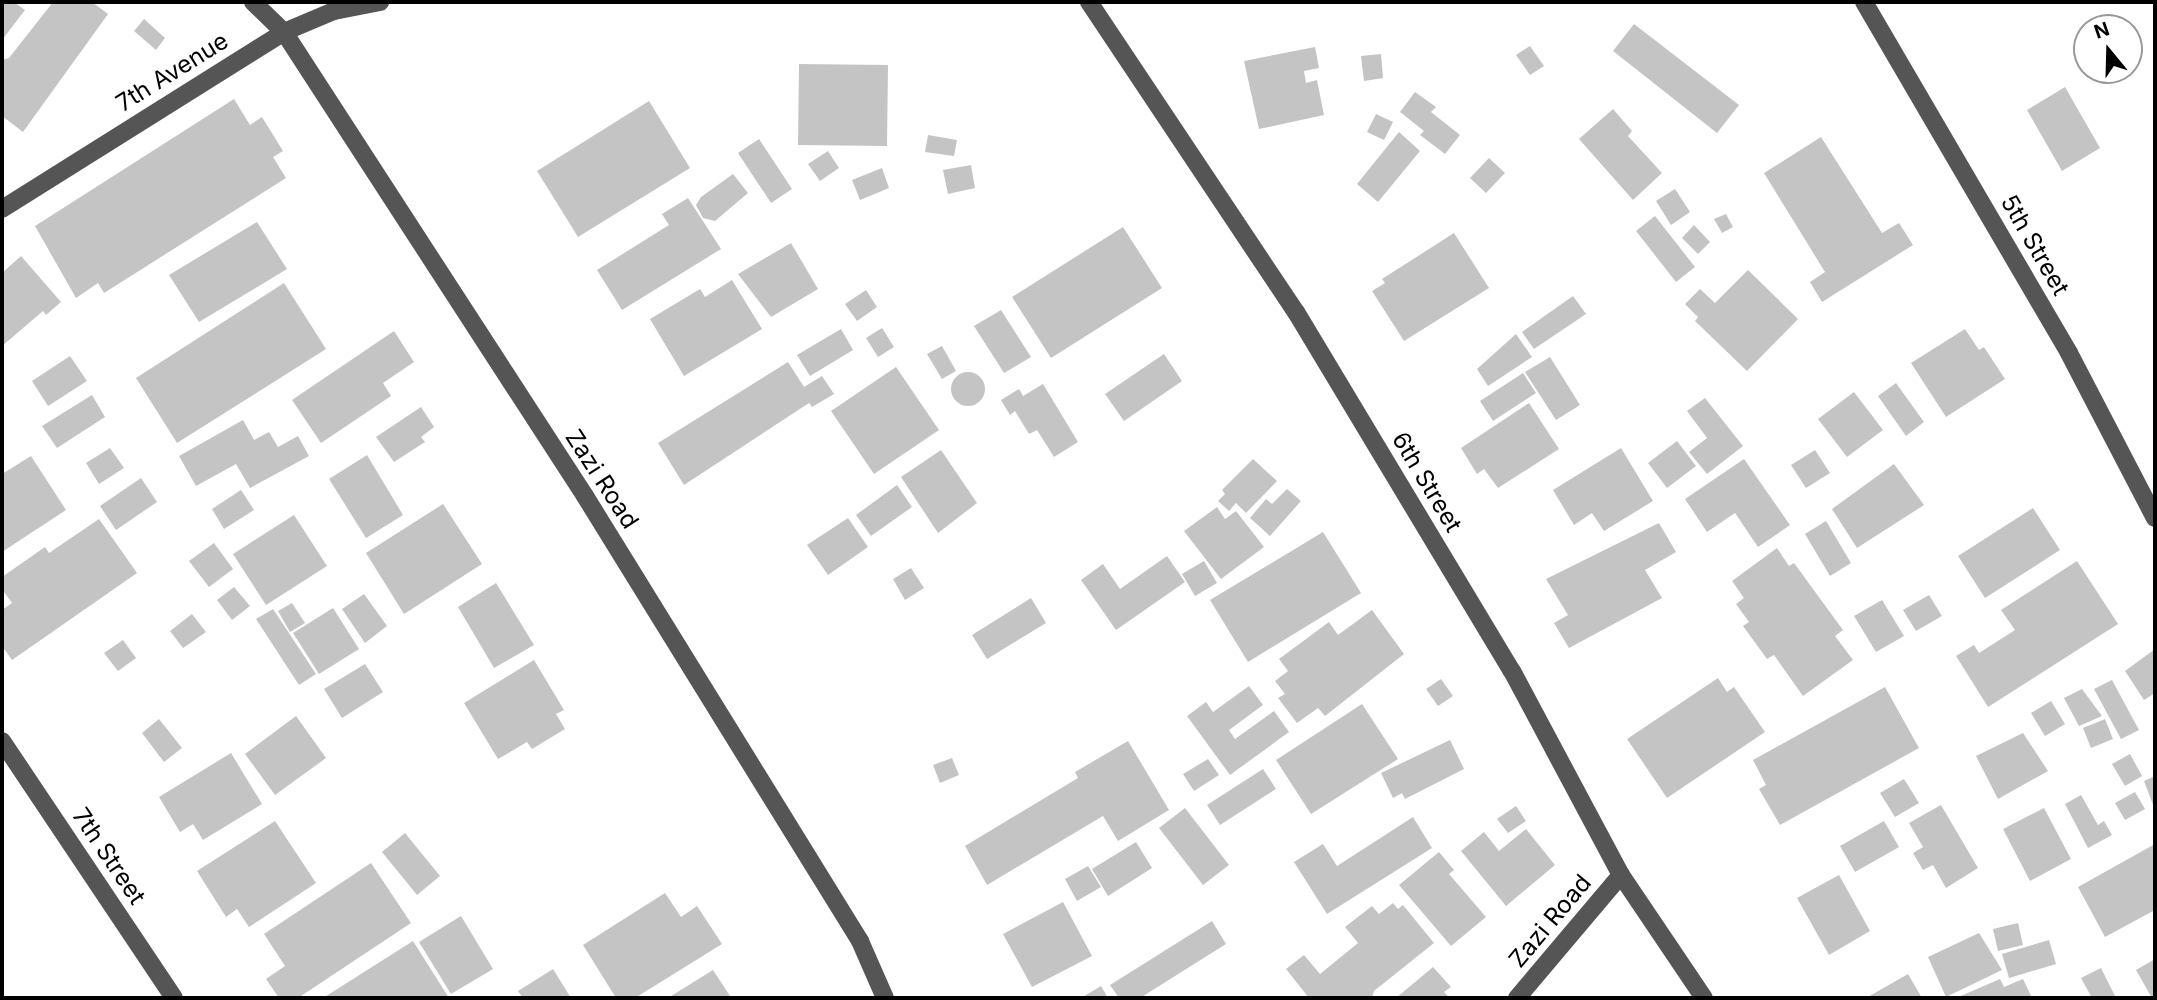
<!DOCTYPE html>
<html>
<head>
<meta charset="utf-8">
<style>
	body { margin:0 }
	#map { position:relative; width:2157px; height:1000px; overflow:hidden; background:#fff; font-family:Inter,sans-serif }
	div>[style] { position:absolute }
	.building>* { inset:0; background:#c4c4c4 }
	.round { border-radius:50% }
	.minor>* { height:18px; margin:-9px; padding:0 9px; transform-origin:9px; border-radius:9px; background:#555 }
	span { translate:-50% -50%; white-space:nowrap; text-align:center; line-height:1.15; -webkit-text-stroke:5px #fff; paint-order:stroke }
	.street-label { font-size:24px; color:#000 }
	.frame { position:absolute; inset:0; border:4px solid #000; pointer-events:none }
	.north { position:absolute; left:2073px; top:14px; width:70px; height:70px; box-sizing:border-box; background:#fff; border:2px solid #999; border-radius:50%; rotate:341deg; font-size:19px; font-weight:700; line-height:28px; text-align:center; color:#000 }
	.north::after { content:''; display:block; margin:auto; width:24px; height:32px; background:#000; clip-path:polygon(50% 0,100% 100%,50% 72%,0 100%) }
</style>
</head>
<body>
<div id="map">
	<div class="building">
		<i style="clip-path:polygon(2px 2px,14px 2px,25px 10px,2px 40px)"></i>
		<i style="clip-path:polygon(53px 2px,92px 2px,108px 14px,23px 132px,2px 116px,2px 60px,9px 58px)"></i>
		<i style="clip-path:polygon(144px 19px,165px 38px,156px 50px,134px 31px)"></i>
		<i style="clip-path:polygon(1634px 24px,1739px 105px,1717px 133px,1613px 51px)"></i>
		<i style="clip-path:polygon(1530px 46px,1544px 66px,1530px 75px,1516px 55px)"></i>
		<i style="clip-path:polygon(1315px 47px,1319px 68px,1304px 71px,1306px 83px,1317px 80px,1324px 115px,1259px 129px,1244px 61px)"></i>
		<i style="clip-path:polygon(1381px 54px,1383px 78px,1364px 81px,1361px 56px)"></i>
		<i style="clip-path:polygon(799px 64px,888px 65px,887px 146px,798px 145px)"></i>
		<i style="clip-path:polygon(2065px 87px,2100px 148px,2062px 171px,2027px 110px)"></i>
		<i style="clip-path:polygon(1415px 92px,1436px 107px,1431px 112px,1460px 135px,1445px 154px,1420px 135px,1424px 131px,1400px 112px)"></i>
		<i style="clip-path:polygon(234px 99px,250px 125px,262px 117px,283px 151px,273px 157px,286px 178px,104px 293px,98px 283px,76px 298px,35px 226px)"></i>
		<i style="clip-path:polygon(649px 101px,690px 168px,578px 237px,537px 171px)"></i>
		<i style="clip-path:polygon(1613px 109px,1632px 131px,1628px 136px,1662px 173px,1633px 200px,1579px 139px)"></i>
		<i style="clip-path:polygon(1376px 114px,1393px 122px,1384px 140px,1367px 132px)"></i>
		<i style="clip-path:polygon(1399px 132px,1420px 151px,1378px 202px,1357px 184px)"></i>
		<i style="clip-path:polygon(928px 135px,957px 140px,954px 156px,925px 152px)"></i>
		<i style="clip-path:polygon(1821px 137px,1882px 233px,1899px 223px,1913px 245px,1822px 302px,1810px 282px,1825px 272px,1764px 173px)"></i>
		<i style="clip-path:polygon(759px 139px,792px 189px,771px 203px,738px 153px)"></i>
		<i style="clip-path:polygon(828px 151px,839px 168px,820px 181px,808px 164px)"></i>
		<i style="clip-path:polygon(1489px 158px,1505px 173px,1486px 193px,1470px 178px)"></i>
		<i style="clip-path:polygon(971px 165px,975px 188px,948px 194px,943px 170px)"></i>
		<i style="clip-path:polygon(882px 168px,889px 188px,860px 200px,852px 180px)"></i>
		<i style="clip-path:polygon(733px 174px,748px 193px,715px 221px,703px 218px,696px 205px,701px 197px)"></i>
		<i style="clip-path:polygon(1675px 189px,1690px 212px,1671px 225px,1656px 201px)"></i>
		<i style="clip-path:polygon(688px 198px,721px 249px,622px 310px,597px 270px,669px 225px,662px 214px)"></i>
		<i style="clip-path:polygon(1726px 214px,1733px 227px,1722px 233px,1714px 219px)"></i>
		<i style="clip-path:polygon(1655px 216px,1695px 267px,1676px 282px,1636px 231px)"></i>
		<i style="clip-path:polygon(257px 222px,287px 269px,199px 322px,169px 275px)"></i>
		<i style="clip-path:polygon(1694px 225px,1710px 242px,1698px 254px,1682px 238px)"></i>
		<i style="clip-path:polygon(1123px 227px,1162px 288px,1051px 358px,1012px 297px)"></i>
		<i style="clip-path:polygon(1454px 233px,1489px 288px,1404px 341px,1372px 291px,1385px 283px,1382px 279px)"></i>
		<i style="clip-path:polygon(791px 243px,818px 289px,771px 317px,738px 274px)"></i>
		<i style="clip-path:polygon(21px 256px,61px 302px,46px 315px,43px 311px,2px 346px,2px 273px)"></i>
		<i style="clip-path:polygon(1748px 270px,1798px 319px,1747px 371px,1695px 321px,1698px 317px,1685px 304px,1700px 289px,1715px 303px)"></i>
		<i style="clip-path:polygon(732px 280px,762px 329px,684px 376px,650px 319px,700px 289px,705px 297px)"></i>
		<i style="clip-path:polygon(284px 283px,326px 349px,177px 443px,136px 378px)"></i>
		<i style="clip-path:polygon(866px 290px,877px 307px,857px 321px,845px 304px)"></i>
		<i style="clip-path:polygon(1573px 296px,1586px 314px,1534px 349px,1522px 332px)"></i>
		<i style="clip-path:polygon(1001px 310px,1031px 357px,1004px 373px,974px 326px)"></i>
		<i style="clip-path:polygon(882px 328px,894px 347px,878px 357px,866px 338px)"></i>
		<i style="clip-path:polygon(841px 329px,853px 350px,810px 376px,797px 355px)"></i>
		<i style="clip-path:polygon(1965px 329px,1979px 350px,1984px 347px,2005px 379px,1946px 417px,1911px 363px)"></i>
		<i style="clip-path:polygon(394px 331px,414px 362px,383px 383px,391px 396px,321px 443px,292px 400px)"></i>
		<i style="clip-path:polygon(1516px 334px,1532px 357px,1488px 386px,1477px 369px)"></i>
		<i style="clip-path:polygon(942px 346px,956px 371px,942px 379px,927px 354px)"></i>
		<i style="clip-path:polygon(1164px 354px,1182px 381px,1124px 421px,1105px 394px)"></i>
		<i style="clip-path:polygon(70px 356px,87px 381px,48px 406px,32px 381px)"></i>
		<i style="clip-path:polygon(1550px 357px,1580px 405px,1556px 420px,1525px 372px)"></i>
		<i style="clip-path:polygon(788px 362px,804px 387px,822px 376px,834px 394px,812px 407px,809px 403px,684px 485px,658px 443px)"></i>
		<i style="clip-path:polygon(896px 367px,939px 430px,874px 474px,831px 411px)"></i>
		<i class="round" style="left:951px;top:372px;width:34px;height:34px"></i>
		<i style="clip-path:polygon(1523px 373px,1536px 393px,1493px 421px,1480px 401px)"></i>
		<i style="clip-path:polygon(1896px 383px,1924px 422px,1906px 436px,1878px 396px)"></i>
		<i style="clip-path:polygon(1043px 384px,1078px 442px,1054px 457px,1037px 430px,1029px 434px,1015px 411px,1010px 415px,1001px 400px,1019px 389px,1023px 396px)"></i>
		<i style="clip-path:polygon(1854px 392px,1883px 430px,1847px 457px,1818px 419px)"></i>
		<i style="clip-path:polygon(92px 395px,105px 417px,57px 448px,42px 426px)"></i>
		<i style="clip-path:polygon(1705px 398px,1743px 446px,1707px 474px,1689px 452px,1707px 438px,1687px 411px)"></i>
		<i style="clip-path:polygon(1529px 403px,1559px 449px,1498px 488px,1484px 469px,1477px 474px,1461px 448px)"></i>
		<i style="clip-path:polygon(421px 407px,434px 427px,421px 437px,425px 442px,394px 462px,376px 437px)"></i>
		<i style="clip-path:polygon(243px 420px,254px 440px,269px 432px,278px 447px,298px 436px,309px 456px,250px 488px,236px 464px,196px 486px,179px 456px)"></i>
		<i style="clip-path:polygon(1677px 441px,1696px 466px,1667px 488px,1648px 463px)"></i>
		<i style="clip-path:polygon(110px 448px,124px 468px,99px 484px,86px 463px)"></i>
		<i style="clip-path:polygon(1621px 448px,1653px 501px,1604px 531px,1592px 513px,1574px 525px,1553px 490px)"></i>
		<i style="clip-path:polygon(941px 450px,977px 503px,938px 533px,901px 477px)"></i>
		<i style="clip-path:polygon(1815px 450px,1830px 473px,1806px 488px,1791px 465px)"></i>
		<i style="clip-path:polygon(367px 455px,403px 515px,366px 538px,329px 479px)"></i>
		<i style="clip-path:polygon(31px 456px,66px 510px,2px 552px,2px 474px)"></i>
		<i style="clip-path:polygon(1253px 459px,1277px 481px,1246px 513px,1236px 503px,1229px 511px,1218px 501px,1225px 494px,1222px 490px)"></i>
		<i style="clip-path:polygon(1744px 459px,1790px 525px,1758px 547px,1735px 513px,1707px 532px,1685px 499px)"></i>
		<i style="clip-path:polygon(1894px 464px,1924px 505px,1857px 548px,1832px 509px)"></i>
		<i style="clip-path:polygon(141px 478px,157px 502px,116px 530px,100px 506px)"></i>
		<i style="clip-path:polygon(897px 485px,912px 507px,871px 536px,856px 515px)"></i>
		<i style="clip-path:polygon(1287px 489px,1301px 501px,1270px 536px,1250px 518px,1266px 499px,1272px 504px)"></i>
		<i style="clip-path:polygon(241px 490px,254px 510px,224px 529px,212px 509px)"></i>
		<i style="clip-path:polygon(443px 504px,482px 564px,404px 614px,366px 553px)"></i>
		<i style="clip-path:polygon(1217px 507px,1225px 519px,1236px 511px,1264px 547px,1221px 579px,1184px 531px)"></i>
		<i style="clip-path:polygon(2033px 508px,2060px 550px,1985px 598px,1958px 556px)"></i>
		<i style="clip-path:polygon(294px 515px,327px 566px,266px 605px,233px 554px)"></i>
		<i style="clip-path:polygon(848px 518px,868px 547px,828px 575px,807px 545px)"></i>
		<i style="clip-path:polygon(99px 519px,137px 573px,12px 660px,2px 646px,2px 610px,12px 603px,2px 589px,2px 577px,45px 547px,49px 553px)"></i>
		<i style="clip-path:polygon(1826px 521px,1851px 563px,1830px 576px,1805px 534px)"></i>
		<i style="clip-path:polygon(1659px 523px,1676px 552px,1645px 570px,1662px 598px,1569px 648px,1554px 623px,1568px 615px,1546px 579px)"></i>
		<i style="clip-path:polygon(1323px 532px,1361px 593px,1248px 662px,1210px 600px)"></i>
		<i style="clip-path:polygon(214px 543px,233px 569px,209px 587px,189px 561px)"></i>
		<i style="clip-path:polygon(1777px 548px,1789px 566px,1794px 563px,1843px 630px,1835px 636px,1853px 660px,1803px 696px,1774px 655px,1767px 659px,1743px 626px,1749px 622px,1736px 604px,1744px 598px,1732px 581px)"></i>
		<i style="clip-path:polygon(1167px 556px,1185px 582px,1116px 630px,1081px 580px,1103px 564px,1120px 589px)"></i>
		<i style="clip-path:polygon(1204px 561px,1217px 583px,1195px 596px,1182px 574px)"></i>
		<i style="clip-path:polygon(2077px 561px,2118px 624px,1988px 707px,1956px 656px,1974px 645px,1979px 653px,2015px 630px,2001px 610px)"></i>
		<i style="clip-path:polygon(911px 568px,924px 588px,905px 600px,893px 579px)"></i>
		<i style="clip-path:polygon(496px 583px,534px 645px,494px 668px,458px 607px)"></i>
		<i style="clip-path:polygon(234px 587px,250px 606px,232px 620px,217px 600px)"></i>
		<i style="clip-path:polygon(364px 594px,387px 626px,365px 643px,342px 609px)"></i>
		<i style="clip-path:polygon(1929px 595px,1942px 616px,1916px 631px,1903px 610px)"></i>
		<i style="clip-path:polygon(1031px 598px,1046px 623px,987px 659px,972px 635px)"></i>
		<i style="clip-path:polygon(1882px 600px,1904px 636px,1876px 652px,1854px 616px)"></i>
		<i style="clip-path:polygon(292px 603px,305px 623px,290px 632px,278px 611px)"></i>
		<i style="clip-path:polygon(333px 608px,359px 649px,319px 674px,293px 633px)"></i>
		<i style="clip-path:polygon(273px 609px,316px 674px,299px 685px,256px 619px)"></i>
		<i style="clip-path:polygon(1372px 610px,1404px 654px,1325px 716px,1318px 708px,1297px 723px,1278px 698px,1285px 694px,1275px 681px,1288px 671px,1279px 659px,1329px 622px,1338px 635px)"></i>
		<i style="clip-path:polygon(192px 614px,206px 632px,183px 648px,170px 631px)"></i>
		<i style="clip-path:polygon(123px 640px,136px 658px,118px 671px,104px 653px)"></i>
		<i style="clip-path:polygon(2155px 649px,2155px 693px,2144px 700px,2125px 671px)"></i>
		<i style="clip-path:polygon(534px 660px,564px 710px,556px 714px,565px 729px,532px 749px,527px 742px,498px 759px,464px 703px)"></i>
		<i style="clip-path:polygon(365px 664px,383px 692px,342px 718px,324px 689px)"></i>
		<i style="clip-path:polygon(1718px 678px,1727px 692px,1734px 687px,1765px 732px,1667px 798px,1627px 739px)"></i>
		<i style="clip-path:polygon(1441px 679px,1453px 696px,1438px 706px,1426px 689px)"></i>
		<i style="clip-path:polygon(2112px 680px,2139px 730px,2121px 739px,2094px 689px)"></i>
		<i style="clip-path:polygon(1249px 686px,1263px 705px,1229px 730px,1235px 739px,1274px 711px,1289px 732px,1230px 775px,1187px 716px,1206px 702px,1213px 712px)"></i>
		<i style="clip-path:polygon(1885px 687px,1919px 748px,1780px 825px,1759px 789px,1766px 785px,1753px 760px)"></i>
		<i style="clip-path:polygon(2082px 689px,2102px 716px,2079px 726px,2064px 698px)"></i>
		<i style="clip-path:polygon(2051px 701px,2065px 724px,2045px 736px,2031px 713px)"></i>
		<i style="clip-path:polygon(1362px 704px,1398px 759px,1311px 814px,1276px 760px)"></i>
		<i style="clip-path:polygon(296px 716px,326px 758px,275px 795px,245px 754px)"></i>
		<i style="clip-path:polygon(159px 719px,182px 748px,164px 762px,142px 733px)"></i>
		<i style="clip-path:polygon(2105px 719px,2113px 739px,2091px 748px,2083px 728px)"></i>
		<i style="clip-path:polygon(2023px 733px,2048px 771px,1998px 799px,1976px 756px)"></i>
		<i style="clip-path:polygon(1450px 740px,1464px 769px,1405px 799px,1402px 793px,1393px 798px,1381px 773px)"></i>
		<i style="clip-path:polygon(1128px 741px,1169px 810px,1118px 841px,1103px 816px,987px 885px,965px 846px,1078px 778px,1075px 772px)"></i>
		<i style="clip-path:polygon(231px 753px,262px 804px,203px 840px,193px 824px,180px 832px,159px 797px)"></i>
		<i style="clip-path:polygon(2130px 754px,2142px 776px,2125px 786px,2112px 764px)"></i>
		<i style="clip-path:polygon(952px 758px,959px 775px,940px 783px,933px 765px)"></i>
		<i style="clip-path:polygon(1208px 759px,1219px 775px,1194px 791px,1183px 774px)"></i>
		<i style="clip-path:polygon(1263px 769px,1276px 789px,1220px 825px,1207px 805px)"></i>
		<i style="clip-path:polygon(2155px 776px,2155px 810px,2144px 781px)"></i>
		<i style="clip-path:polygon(1904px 779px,1919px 803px,1895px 817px,1880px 793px)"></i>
		<i style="clip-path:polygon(2135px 792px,2145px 809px,2125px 820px,2115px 803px)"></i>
		<i style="clip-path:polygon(2081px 795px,2098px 825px,2104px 821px,2112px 835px,2088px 848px,2065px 804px)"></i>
		<i style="clip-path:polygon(1941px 805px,1978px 868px,1946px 888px,1933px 865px,1923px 870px,1913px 853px,1923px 847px,1909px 823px)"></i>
		<i style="clip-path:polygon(1516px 806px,1526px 821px,1508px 833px,1497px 819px)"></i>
		<i style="clip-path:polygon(1185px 808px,1229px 865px,1203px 885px,1159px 828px)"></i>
		<i style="clip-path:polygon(2044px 808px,2071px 859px,2030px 881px,2003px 829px)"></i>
		<i style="clip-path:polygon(1413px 817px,1432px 848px,1327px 914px,1294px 862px,1323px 844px,1337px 866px)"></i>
		<i style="clip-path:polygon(275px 821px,316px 883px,249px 927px,237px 909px,226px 917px,197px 871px)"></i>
		<i style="clip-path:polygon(1884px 821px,1899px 847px,1855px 872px,1840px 846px)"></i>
		<i style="clip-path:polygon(1526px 829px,1555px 865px,1506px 906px,1461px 851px,1484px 832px,1499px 851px)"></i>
		<i style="clip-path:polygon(405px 833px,440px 876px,417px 895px,382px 852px)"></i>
		<i style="clip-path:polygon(1136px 842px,1152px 868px,1108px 896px,1092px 869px)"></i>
		<i style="clip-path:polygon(2155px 844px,2155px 910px,2105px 937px,2078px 887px)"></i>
		<i style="clip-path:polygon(1439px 852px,1454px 870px,1449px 874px,1486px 917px,1451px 946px,1399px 885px)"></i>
		<i style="clip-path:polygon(371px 863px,411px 923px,298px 998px,279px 998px,266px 979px,285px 966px,264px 934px)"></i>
		<i style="clip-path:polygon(1088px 866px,1101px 887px,1077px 901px,1065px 879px)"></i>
		<i style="clip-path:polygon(1839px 875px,1870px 931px,1829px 955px,1797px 898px)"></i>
		<i style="clip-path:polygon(665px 893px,681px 917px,697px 906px,722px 944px,635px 998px,616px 998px,583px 945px)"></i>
		<i style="clip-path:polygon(1063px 902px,1092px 956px,1032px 987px,1003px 934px)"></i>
		<i style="clip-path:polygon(1393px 903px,1398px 909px,1403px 905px,1434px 943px,1374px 991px,1372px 998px,1309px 998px,1286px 969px,1304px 955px,1320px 974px,1358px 943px,1345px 927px,1372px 906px,1379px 914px)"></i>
		<i style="clip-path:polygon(461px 916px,493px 969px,451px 994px,419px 942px)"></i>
		<i style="clip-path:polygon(1212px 921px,1226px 944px,1140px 998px,1119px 998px,1110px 985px)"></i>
		<i style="clip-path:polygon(2018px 923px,2023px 945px,1998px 951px,1993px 929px)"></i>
		<i style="clip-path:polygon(1979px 933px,2002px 970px,1946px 997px,1928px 957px)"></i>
		<i style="clip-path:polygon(2049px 940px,2056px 964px,2009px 978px,2002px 954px)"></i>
		<i style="clip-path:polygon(413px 941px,449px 998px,323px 998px)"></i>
		<i style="clip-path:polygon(2155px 959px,2155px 998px,2152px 998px,2136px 970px)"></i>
		<i style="clip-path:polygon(1433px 967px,1451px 987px,1444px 992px,1450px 998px,1396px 998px)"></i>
		<i style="clip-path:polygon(2101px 968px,2115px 996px,2111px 998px,2092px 998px,2081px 978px)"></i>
		<i style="clip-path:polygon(553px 969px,571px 998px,523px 998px,518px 991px)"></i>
		<i style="clip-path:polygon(713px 970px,730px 996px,668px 998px)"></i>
		<i style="clip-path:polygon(1908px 974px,1922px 998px,1866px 998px)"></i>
		<i style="clip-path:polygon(2000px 979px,2004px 987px,2023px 979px,2032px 998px,1956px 998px)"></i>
		<i style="clip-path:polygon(1101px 986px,1108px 998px,1081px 998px)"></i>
	</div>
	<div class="minor">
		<i style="left:253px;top:2px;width:43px;rotate:44.1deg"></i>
		<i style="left:284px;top:32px;width:553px;rotate:57.03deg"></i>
		<i style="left:585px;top:496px;width:523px;rotate:58.28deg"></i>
		<i style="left:860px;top:941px;width:62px;rotate:66.3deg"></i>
		<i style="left:1089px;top:2px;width:373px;rotate:56.3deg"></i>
		<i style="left:1296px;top:312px;width:419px;rotate:59deg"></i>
		<i style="left:1512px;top:671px;width:231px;rotate:61.9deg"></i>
		<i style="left:1621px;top:875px;width:148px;rotate:56deg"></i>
		<i style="left:1864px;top:2px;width:406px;rotate:59.7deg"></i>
		<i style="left:2069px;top:353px;width:186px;rotate:62.5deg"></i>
		<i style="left:2px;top:209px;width:333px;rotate:-32.1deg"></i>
		<i style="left:284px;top:32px;width:54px;rotate:-22.8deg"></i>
		<i style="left:334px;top:11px;width:47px;rotate:-11.1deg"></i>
		<i style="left:2px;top:741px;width:309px;rotate:56.2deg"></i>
		<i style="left:1517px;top:998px;width:161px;rotate:-49.8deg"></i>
	</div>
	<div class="street-label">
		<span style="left:172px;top:72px;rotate:-32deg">7th Avenue</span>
		<span style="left:2035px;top:245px;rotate:60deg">5th Street</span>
		<span style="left:602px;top:479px;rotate:57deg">Zazi Road</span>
		<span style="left:1427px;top:482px;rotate:59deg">6th Street</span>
		<span style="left:109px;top:856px;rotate:56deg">7th Street</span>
		<span style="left:1550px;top:921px;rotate:-50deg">Zazi Road</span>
	</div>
	<div class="frame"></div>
	<div class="north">N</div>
</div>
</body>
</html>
